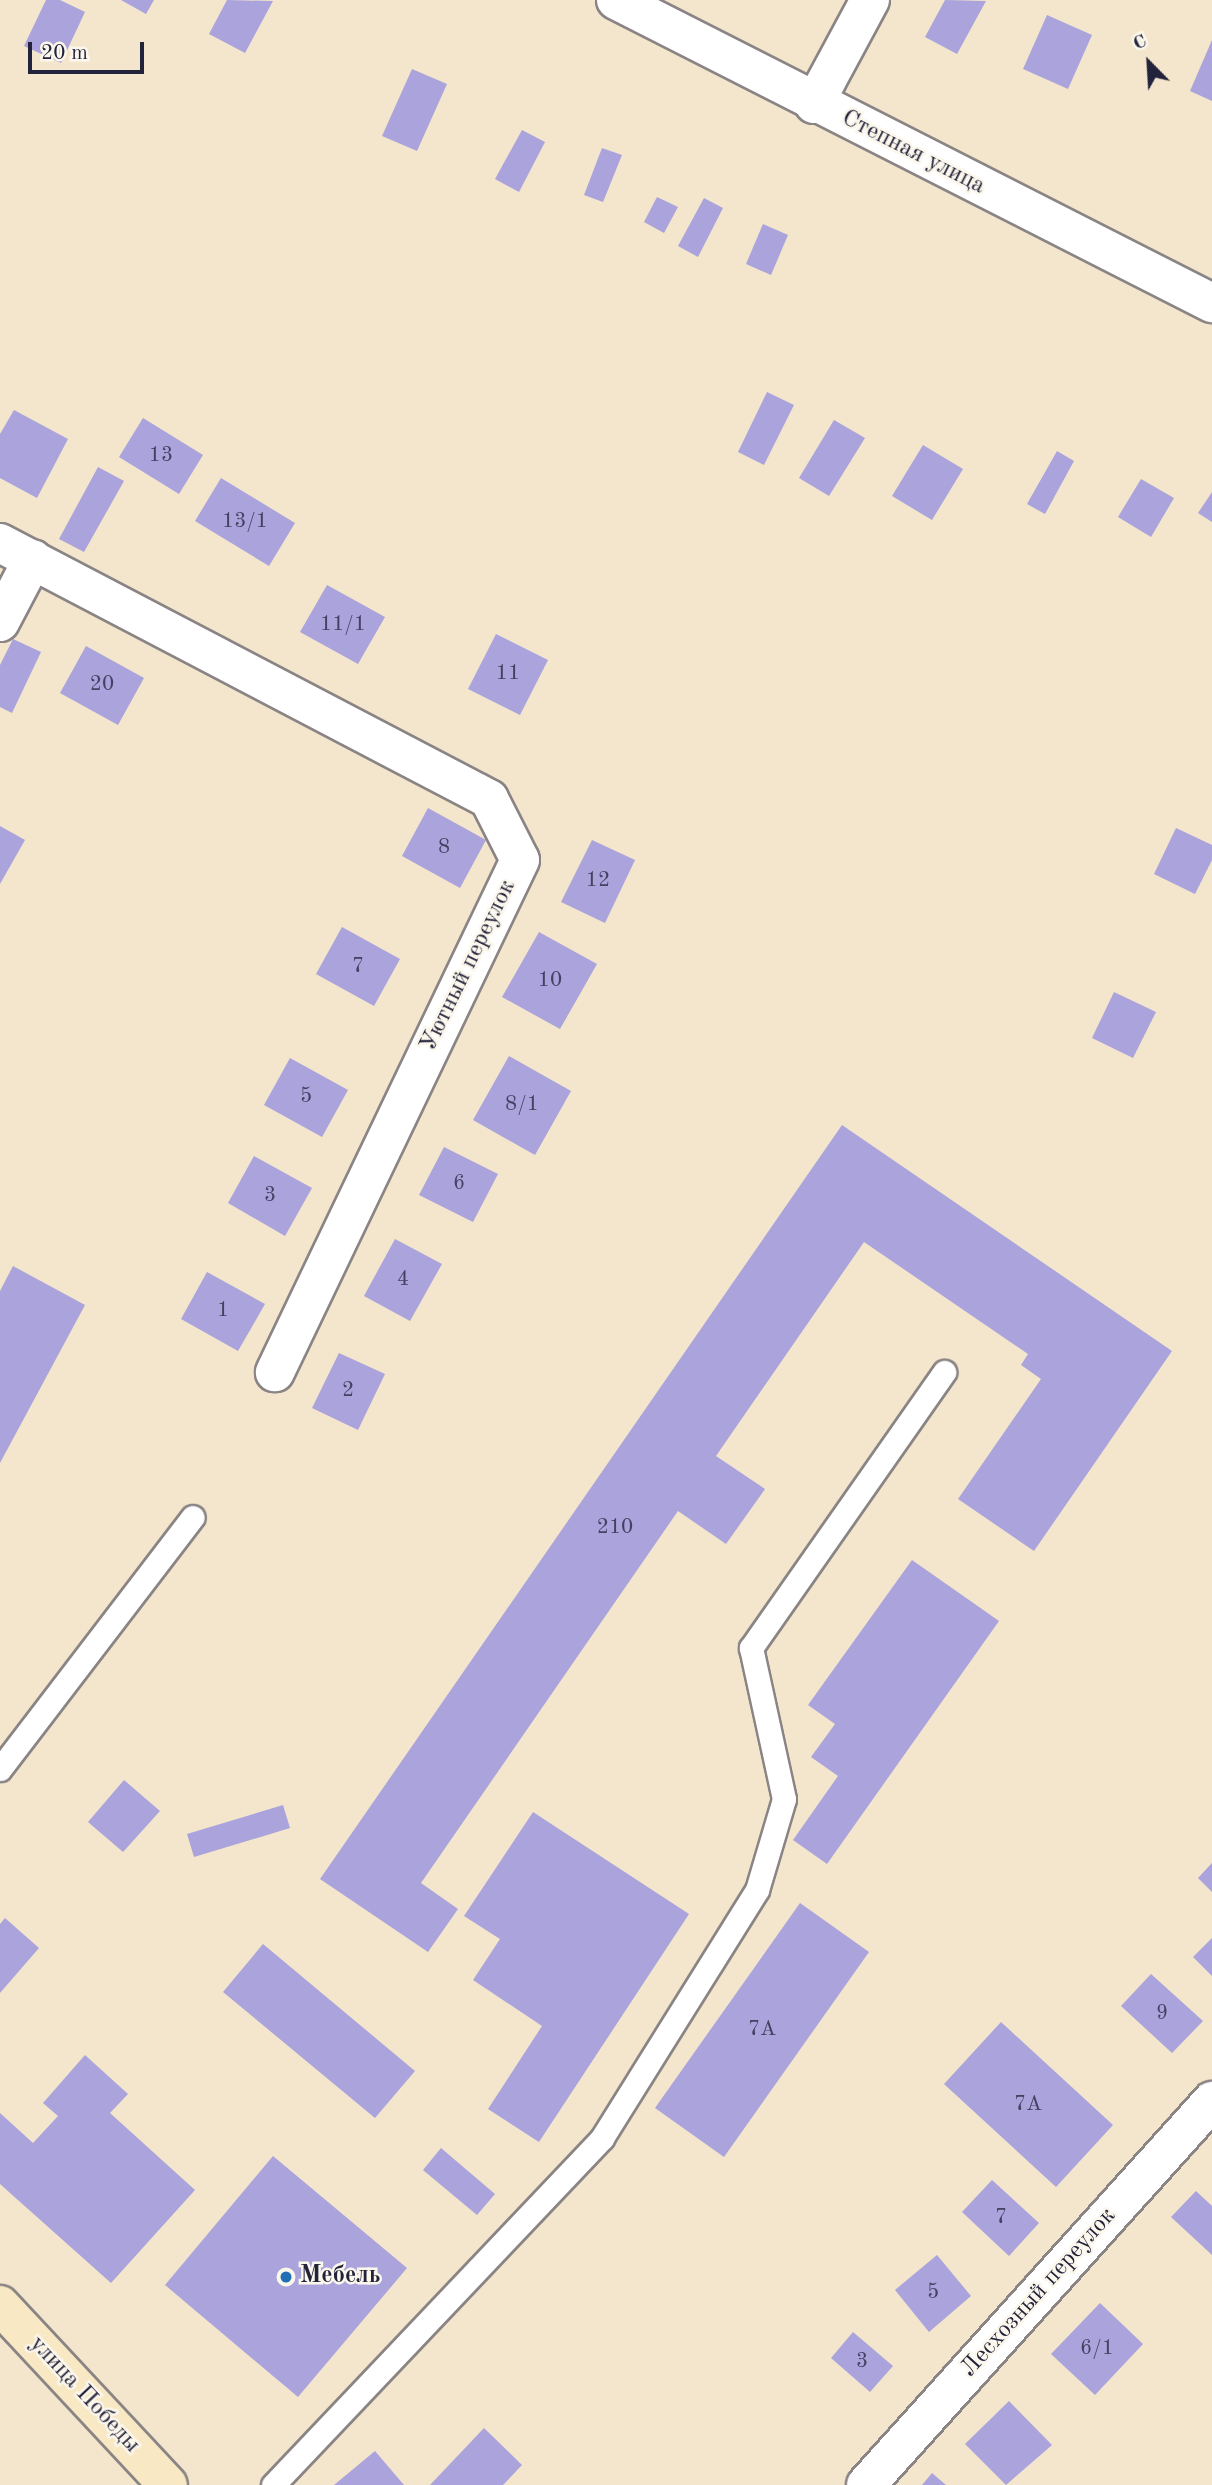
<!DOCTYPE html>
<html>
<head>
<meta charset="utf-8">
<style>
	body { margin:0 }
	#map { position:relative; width:1212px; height:2485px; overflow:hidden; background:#f3e6cd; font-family:"Old Standard TT",serif }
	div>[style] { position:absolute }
	.building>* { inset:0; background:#aaa3dc }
	.roads { filter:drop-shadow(2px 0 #8a8484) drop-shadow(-2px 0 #8a8484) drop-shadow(0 2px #8a8484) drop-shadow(0 -2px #8a8484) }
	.lane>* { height:23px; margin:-11.5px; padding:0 11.5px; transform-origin:11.5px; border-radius:11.5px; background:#fff }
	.street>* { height:38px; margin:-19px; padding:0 19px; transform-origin:19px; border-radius:19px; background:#fff }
	.secondary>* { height:38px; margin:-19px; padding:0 19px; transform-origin:19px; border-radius:19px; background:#f8e8c3 }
	.dots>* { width:19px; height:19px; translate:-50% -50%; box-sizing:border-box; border:4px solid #fbf7ec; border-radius:50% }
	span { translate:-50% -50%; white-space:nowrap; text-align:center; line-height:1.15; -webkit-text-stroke:5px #fbf7ec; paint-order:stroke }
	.number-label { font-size:21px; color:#444263 }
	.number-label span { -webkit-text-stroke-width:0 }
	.street-label { font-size:24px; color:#22223b }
	.poi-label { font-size:24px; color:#22223b; font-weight:700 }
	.left { translate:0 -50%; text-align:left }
	.north { position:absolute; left:1114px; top:28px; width:70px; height:70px; -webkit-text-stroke:5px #fbf7ec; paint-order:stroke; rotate:336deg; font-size:19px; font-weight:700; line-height:28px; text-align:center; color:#22223b }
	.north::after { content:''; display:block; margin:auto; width:24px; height:32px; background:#22223b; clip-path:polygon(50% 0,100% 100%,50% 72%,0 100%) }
	.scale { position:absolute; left:28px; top:42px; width:116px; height:32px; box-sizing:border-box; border:4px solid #22223b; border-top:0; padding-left:9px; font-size:21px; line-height:24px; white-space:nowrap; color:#22223b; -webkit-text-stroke:5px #fbf7ec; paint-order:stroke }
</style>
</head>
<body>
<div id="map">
	<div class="building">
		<i style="clip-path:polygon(46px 0,60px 0,85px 12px,61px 63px,24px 46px)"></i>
		<i style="clip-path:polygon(121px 0,154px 0,146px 14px)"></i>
		<i style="clip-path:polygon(227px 0,273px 1px,245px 53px,209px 34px)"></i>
		<i style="clip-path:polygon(945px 0,986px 1px,957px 54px,925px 37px)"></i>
		<i style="clip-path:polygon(1047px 15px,1092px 35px,1068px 89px,1023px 69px)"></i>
		<i style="clip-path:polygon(1212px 40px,1212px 101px,1190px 91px)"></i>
		<i style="clip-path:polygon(412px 69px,447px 84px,417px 151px,382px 136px)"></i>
		<i style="clip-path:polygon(522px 130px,545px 142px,519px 192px,495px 179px)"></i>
		<i style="clip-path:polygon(602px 148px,622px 155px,603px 202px,584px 195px)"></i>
		<i style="clip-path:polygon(657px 197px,678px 207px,664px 233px,644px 222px)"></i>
		<i style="clip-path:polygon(704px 198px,723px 208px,698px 257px,678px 246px)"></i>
		<i style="clip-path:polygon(763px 224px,788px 235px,771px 275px,746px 264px)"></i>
		<i style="clip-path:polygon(767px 392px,794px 405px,764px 465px,738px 452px)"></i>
		<i style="clip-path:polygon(14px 410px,68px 439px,37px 498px,0 478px,0 434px)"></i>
		<i style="clip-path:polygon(143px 418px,203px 455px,179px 494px,119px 457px)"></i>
		<i style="clip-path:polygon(834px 420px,865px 438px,829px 496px,799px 478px)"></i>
		<i style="clip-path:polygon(923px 445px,963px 469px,932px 520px,892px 496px)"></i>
		<i style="clip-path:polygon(1057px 451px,1074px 461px,1045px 514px,1027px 504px)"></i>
		<i style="clip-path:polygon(98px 467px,124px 481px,84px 552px,59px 539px)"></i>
		<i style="clip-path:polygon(221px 478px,295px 523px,269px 566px,195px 521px)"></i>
		<i style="clip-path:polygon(1141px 479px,1174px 498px,1151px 537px,1118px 517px)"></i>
		<i style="clip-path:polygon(1212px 492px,1212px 522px,1198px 513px)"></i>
		<i style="clip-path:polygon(327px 585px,385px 617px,358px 664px,300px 632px)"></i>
		<i style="clip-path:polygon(496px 634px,548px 660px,520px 715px,468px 689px)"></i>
		<i style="clip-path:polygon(13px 639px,41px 652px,12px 713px,0 707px,0 665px)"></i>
		<i style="clip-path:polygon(86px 646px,144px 678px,118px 725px,60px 693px)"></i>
		<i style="clip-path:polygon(428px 808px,486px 840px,460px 888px,402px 856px)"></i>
		<i style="clip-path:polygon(0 826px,25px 840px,0 884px)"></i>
		<i style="clip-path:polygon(1176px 828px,1212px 845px,1212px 860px,1195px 894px,1154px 874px)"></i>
		<i style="clip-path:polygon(592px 840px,635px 860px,605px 923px,561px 902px)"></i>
		<i style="clip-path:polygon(342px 927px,400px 959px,374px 1006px,316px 974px)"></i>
		<i style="clip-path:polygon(539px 932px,597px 964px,560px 1029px,502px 997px)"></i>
		<i style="clip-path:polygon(1114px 992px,1156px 1012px,1133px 1058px,1092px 1038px)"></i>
		<i style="clip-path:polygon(509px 1056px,571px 1091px,535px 1155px,473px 1120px)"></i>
		<i style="clip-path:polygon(290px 1058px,348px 1090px,322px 1137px,264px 1105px)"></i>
		<i style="clip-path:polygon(842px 1125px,1172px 1351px,1034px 1551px,958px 1499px,1041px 1379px,1021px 1365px,1028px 1354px,864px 1242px,716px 1456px,765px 1489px,726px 1544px,678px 1511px,421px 1883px,458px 1909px,428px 1952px,320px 1879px)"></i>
		<i style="clip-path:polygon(444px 1147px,498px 1174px,473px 1222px,419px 1195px)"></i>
		<i style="clip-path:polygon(254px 1156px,312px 1188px,285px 1236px,228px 1203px)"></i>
		<i style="clip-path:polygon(395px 1239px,442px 1264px,410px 1321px,364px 1296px)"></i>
		<i style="clip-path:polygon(13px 1266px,85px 1305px,0 1463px,0 1291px)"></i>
		<i style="clip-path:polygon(207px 1272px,265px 1304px,238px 1351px,181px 1319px)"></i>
		<i style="clip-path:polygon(339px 1353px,385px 1374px,358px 1430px,312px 1408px)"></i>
		<i style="clip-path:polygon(912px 1560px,999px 1621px,827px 1864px,793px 1840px,838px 1776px,811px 1757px,835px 1724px,808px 1705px)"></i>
		<i style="clip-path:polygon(124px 1780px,160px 1811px,123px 1852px,88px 1822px)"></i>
		<i style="clip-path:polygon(283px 1805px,290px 1828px,194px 1857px,187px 1834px)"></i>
		<i style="clip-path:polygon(533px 1812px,689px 1914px,539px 2142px,488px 2109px,542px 2026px,473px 1980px,500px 1939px,464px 1916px)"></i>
		<i style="clip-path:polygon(1212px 1863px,1212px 1892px,1198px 1878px)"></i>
		<i style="clip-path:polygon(800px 1903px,869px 1952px,724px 2157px,655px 2108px)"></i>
		<i style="clip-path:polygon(5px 1918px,39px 1948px,0 1993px,0 1924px)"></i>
		<i style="clip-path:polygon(1212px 1938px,1212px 1976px,1193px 1957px)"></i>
		<i style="clip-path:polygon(263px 1944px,415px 2071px,375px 2118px,223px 1992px)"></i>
		<i style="clip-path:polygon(1151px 1974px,1203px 2021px,1172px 2053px,1121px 2006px)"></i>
		<i style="clip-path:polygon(1001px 2022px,1113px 2125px,1056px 2187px,944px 2084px)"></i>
		<i style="clip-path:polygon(85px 2055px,128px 2094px,110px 2113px,195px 2190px,111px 2283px,0 2184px,0 2113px,33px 2143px,58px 2116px,43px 2103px)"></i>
		<i style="clip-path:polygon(441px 2148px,495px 2194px,477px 2215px,423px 2170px)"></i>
		<i style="clip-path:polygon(273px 2156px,407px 2268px,298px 2397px,165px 2285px)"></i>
		<i style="clip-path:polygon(992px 2180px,1039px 2223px,1009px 2256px,962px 2212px)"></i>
		<i style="clip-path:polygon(1196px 2191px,1212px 2206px,1212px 2255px,1171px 2217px)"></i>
		<i style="clip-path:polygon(937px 2255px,971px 2296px,929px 2332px,895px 2290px)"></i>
		<i style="clip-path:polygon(1100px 2303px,1143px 2344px,1095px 2395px,1051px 2354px)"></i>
		<i style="clip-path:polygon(853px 2332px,893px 2366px,870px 2392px,831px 2358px)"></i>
		<i style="clip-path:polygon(1009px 2401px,1052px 2445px,1006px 2485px,965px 2444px)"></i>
		<i style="clip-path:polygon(484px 2428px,522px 2465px,503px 2485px,430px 2485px)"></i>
		<i style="clip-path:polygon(375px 2451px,404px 2485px,334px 2485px)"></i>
		<i style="clip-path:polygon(932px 2473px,946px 2485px,922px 2485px)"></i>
	</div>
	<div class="roads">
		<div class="lane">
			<i style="left:0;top:1769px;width:317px;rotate:-52.6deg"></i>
			<i style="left:273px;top:2485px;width:478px;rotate:-46.5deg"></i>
			<i style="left:602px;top:2138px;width:292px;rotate:-58deg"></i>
			<i style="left:757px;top:1890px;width:95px;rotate:-73.5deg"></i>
			<i style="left:784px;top:1799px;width:155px;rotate:-102.3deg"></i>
			<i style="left:751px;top:1648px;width:337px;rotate:-55deg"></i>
		</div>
		<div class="street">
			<i style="left:616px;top:0;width:669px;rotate:26.95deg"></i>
			<i style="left:814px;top:104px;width:118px;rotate:-61.7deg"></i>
			<i style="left:0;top:543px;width:552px;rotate:27.63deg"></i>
			<i style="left:489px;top:799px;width:68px;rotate:63.1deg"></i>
			<i style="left:520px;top:860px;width:568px;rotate:115.57deg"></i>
			<i style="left:0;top:622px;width:71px;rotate:-62.4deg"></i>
			<i style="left:866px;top:2485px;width:517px;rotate:-47.98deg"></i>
		</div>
		<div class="secondary">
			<i style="left:0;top:2305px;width:246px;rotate:47deg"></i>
		</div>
	</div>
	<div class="dots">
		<i style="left:286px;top:2277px;background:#1f6fb2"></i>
	</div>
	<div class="number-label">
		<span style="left:161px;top:456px">13</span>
		<span style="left:245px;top:522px">13/1</span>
		<span style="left:343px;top:625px">11/1</span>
		<span style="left:508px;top:674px">11</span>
		<span style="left:102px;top:685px">20</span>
		<span style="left:444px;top:848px">8</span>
		<span style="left:598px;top:881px">12</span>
		<span style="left:358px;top:967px">7</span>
		<span style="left:550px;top:981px">10</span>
		<span style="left:306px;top:1097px">5</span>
		<span style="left:522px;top:1105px">8/1</span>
		<span style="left:459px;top:1184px">6</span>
		<span style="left:270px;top:1196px">3</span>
		<span style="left:403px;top:1280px">4</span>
		<span style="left:223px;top:1311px">1</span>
		<span style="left:348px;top:1391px">2</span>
		<span style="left:615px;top:1528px">210</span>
		<span style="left:1162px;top:2014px">9</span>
		<span style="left:762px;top:2030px">7А</span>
		<span style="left:1028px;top:2105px">7А</span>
		<span style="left:1001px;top:2218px">7</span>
		<span style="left:933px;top:2293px">5</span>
		<span style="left:1097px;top:2349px">6/1</span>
		<span style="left:862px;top:2362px">3</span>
	</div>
	<div class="street-label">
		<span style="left:913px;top:153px;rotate:27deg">Степная улица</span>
		<span style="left:469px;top:966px;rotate:-64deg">Уютный переулок</span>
		<span style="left:1039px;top:2293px;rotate:-48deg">Лесхозный переулок</span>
		<span style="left:84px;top:2395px;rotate:47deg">улица Победы</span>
	</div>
	<div class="poi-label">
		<span class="left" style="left:300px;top:2277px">Мебель</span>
	</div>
	<div class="north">С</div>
	<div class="scale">20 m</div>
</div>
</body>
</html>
